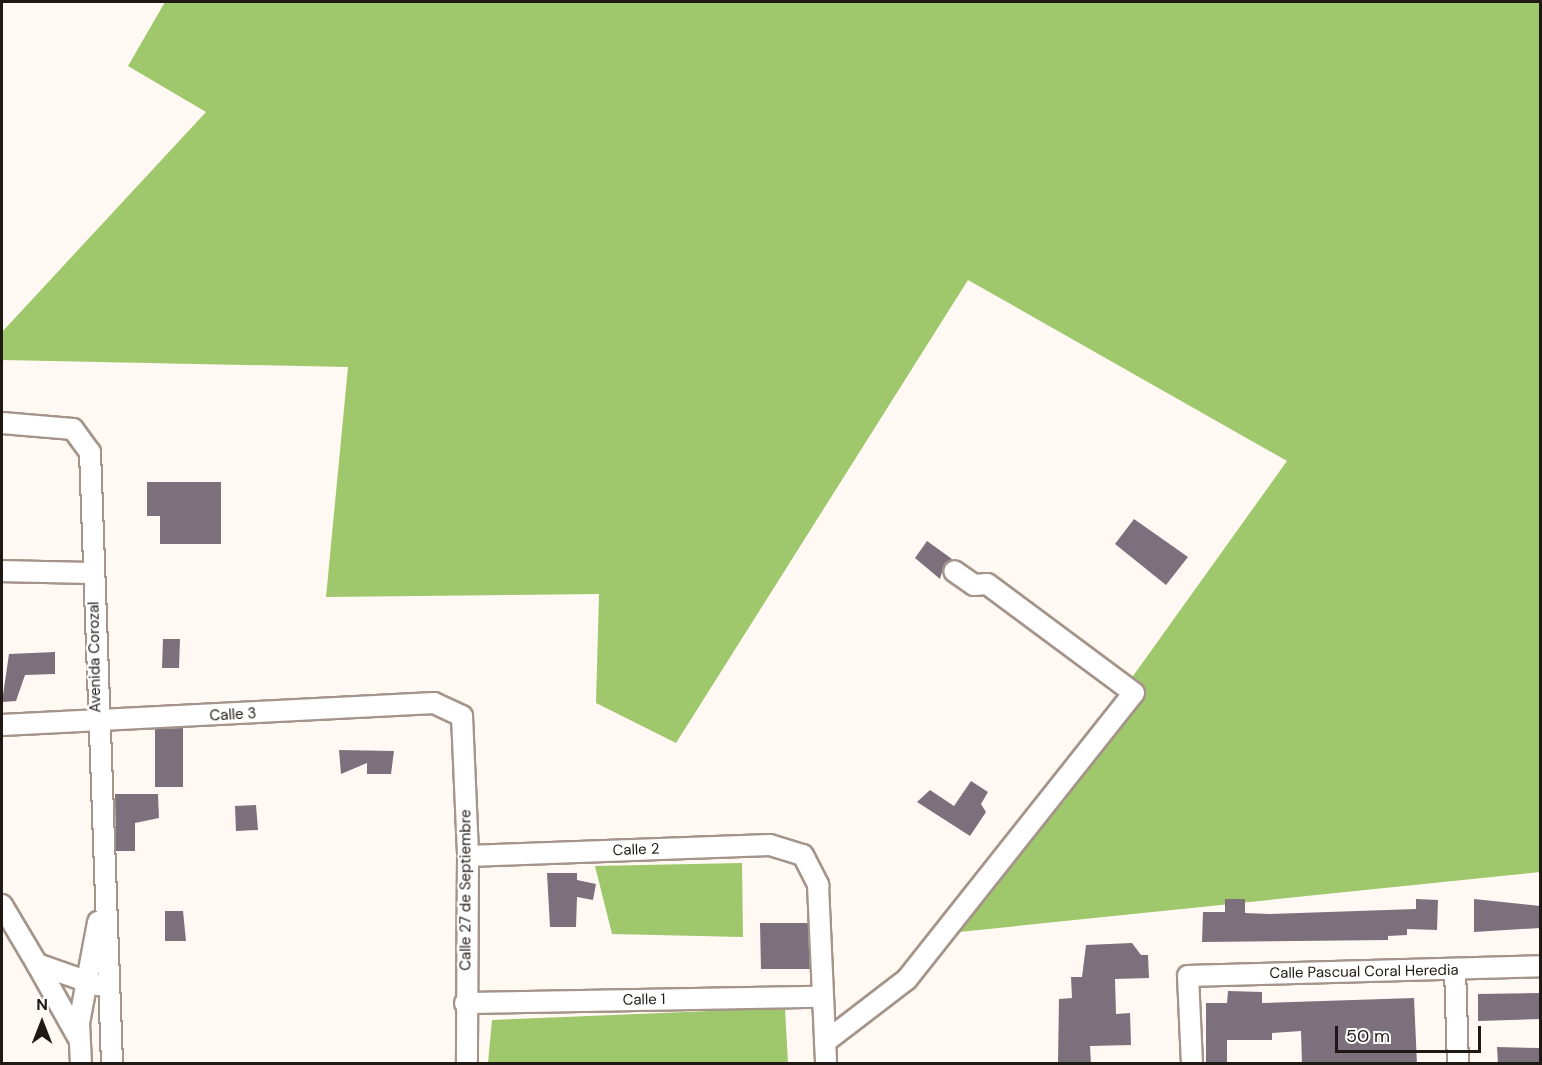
<!DOCTYPE html>
<html>
<head>
<meta charset="utf-8">
<style>
	body { margin:0 }
	#map { position:relative; width:1542px; height:1065px; overflow:hidden; background:#fff8f3; font-family:"DM Sans",sans-serif }
	div>[style] { position:absolute }
	.forest>* { inset:0; background:#9fc76b }
	.building>* { inset:0; background:#7c707c }
	.roads { filter:drop-shadow(2px 0 #a4948a) drop-shadow(-2px 0 #a4948a) drop-shadow(0 2px #a4948a) drop-shadow(0 -2px #a4948a) }
	.minor>* { height:20px; margin:-10px; padding:0 10px; transform-origin:10px; border-radius:10px; background:#fff }
	span { translate:-50% -50%; white-space:nowrap; text-align:center; line-height:1.15; -webkit-text-stroke:4.5px #fff; paint-order:stroke }
	.street-label { font-size:15px; color:#1f1915 }
	.frame { position:absolute; inset:0; border:3px solid #1f1915; pointer-events:none }
	.north { position:absolute; left:12px; top:993px; width:60px; height:60px; -webkit-text-stroke:4px #fff; paint-order:stroke; rotate:0deg; font-size:16px; font-weight:700; line-height:24px; text-align:center; color:#1f1915 }
	.north::after { content:''; display:block; margin:auto; width:21px; height:27px; background:#1f1915; clip-path:polygon(50% 0,100% 100%,50% 72%,0 100%) }
	.scale { position:absolute; left:1335px; top:1026px; width:146px; height:27px; box-sizing:border-box; border:3px solid #1f1915; border-top:0; padding-left:8px; font-size:18px; line-height:21px; white-space:nowrap; color:#1f1915; -webkit-text-stroke:4px #fff; paint-order:stroke }
</style>
</head>
<body>
<div id="map">
	<div class="forest">
		<i style="clip-path:polygon(165px 2px,1540px 2px,1540px 872px,949px 933px,1287px 461px,968px 280px,676px 743px,596px 703px,599px 594px,326px 597px,348px 367px,2px 360px,2px 332px,206px 112px,128px 66px)"></i>
		<i style="clip-path:polygon(742px 863px,743px 937px,612px 934px,595px 866px)"></i>
		<i style="clip-path:polygon(785px 1008px,788px 1063px,488px 1063px,492px 1020px)"></i>
	</div>
	<div class="building">
		<i style="clip-path:polygon(147px 482px,221px 482px,221px 544px,160px 544px,160px 516px,147px 516px)"></i>
		<i style="clip-path:polygon(1134px 519px,1188px 557px,1166px 585px,1115px 544px)"></i>
		<i style="clip-path:polygon(927px 541px,952px 559px,944px 565px,940px 579px,915px 558px)"></i>
		<i style="clip-path:polygon(163px 639px,180px 639px,179px 668px,162px 668px)"></i>
		<i style="clip-path:polygon(55px 652px,55px 674px,25px 675px,16px 701px,2px 702px,9px 654px)"></i>
		<i style="clip-path:polygon(183px 728px,183px 787px,155px 787px,155px 729px)"></i>
		<i style="clip-path:polygon(339px 750px,394px 751px,391px 774px,367px 774px,367px 763px,341px 774px)"></i>
		<i style="clip-path:polygon(971px 781px,988px 792px,981px 804px,986px 812px,970px 836px,917px 802px,930px 790px,954px 806px)"></i>
		<i style="clip-path:polygon(115px 794px,158px 794px,159px 818px,135px 823px,135px 851px,116px 851px)"></i>
		<i style="clip-path:polygon(256px 805px,258px 830px,236px 831px,235px 806px)"></i>
		<i style="clip-path:polygon(547px 873px,577px 873px,577px 880px,596px 884px,593px 900px,577px 897px,576px 927px,550px 927px)"></i>
		<i style="clip-path:polygon(1225px 899px,1245px 899px,1245px 913px,1269px 914px,1416px 909px,1416px 899px,1438px 900px,1437px 930px,1407px 929px,1407px 935px,1388px 936px,1388px 940px,1202px 942px,1203px 912px,1225px 912px)"></i>
		<i style="clip-path:polygon(1474px 899px,1540px 906px,1540px 928px,1474px 932px)"></i>
		<i style="clip-path:polygon(165px 911px,183px 911px,186px 941px,165px 941px)"></i>
		<i style="clip-path:polygon(760px 923px,808px 923px,810px 969px,761px 969px)"></i>
		<i style="clip-path:polygon(1132px 943px,1141px 955px,1148px 955px,1149px 978px,1115px 979px,1116px 1014px,1130px 1013px,1131px 1045px,1090px 1046px,1091px 1064px,1058px 1064px,1059px 999px,1072px 998px,1071px 977px,1082px 977px,1086px 945px)"></i>
		<i style="clip-path:polygon(1228px 991px,1262px 992px,1262px 1003px,1414px 998px,1417px 1064px,1302px 1064px,1301px 1031px,1272px 1033px,1272px 1040px,1227px 1040px,1227px 1064px,1206px 1064px,1206px 1003px,1227px 1003px)"></i>
		<i style="clip-path:polygon(1540px 993px,1540px 1019px,1478px 1021px,1478px 994px)"></i>
		<i style="clip-path:polygon(1497px 1047px,1540px 1048px,1540px 1064px,1498px 1064px)"></i>
	</div>
	<div class="roads">
		<div class="minor">
			<i style="left:2px;top:423px;width:71px;rotate:4.8deg"></i>
			<i style="left:73px;top:429px;width:29px;rotate:54deg"></i>
			<i style="left:90px;top:452px;width:612px;rotate:87.94deg"></i>
			<i style="left:2px;top:571px;width:91px;rotate:1.3deg"></i>
			<i style="left:2px;top:725px;width:433px;rotate:-2.9deg"></i>
			<i style="left:434px;top:703px;width:31px;rotate:25deg"></i>
			<i style="left:462px;top:716px;width:140px;rotate:87.5deg"></i>
			<i style="left:468px;top:856px;width:208px;rotate:90.3deg"></i>
			<i style="left:468px;top:856px;width:302px;rotate:-2.1deg"></i>
			<i style="left:770px;top:845px;width:34px;rotate:17deg"></i>
			<i style="left:803px;top:855px;width:34px;rotate:63deg"></i>
			<i style="left:818px;top:885px;width:179px;rotate:87.4deg"></i>
			<i style="left:2px;top:905px;width:69px;rotate:59.3deg"></i>
			<i style="left:37px;top:964px;width:64px;rotate:19.3deg"></i>
			<i style="left:37px;top:964px;width:84px;rotate:60.7deg"></i>
			<i style="left:1455px;top:969px;width:95px;rotate:88.2deg"></i>
			<i style="left:465px;top:1003px;width:358px;rotate:-1deg"></i>
			<i style="left:825px;top:1042px;width:103px;rotate:-37.5deg"></i>
			<i style="left:907px;top:979px;width:365px;rotate:-51.6deg"></i>
			<i style="left:1134px;top:693px;width:183px;rotate:-143.4deg"></i>
			<i style="left:987px;top:584px;width:13px;rotate:176deg"></i>
			<i style="left:974px;top:585px;width:24px;rotate:-145deg"></i>
			<i style="left:81px;top:1064px;width:41px;rotate:-92.8deg"></i>
			<i style="left:79px;top:1023px;width:103px;rotate:-79.3deg"></i>
			<i style="left:1192px;top:1064px;width:88px;rotate:-92.6deg"></i>
			<i style="left:1188px;top:976px;width:352px;rotate:-1.6deg"></i>
		</div>
	</div>
	<div class="street-label">
		<span style="left:95px;top:657px;rotate:-91deg">Avenida Corozal</span>
		<span style="left:233px;top:715px;rotate:-3deg">Calle 3</span>
		<span style="left:636px;top:850px;rotate:-2deg">Calle 2</span>
		<span style="left:466px;top:890px;rotate:-90deg">Calle 27 de Septiembre</span>
		<span style="left:1364px;top:972px;rotate:-1deg">Calle Pascual Coral Heredia</span>
		<span style="left:644px;top:1000px;rotate:-1deg">Calle 1</span>
	</div>
	<div class="frame"></div>
	<div class="north">N</div>
	<div class="scale">50 m</div>
</div>
</body>
</html>
